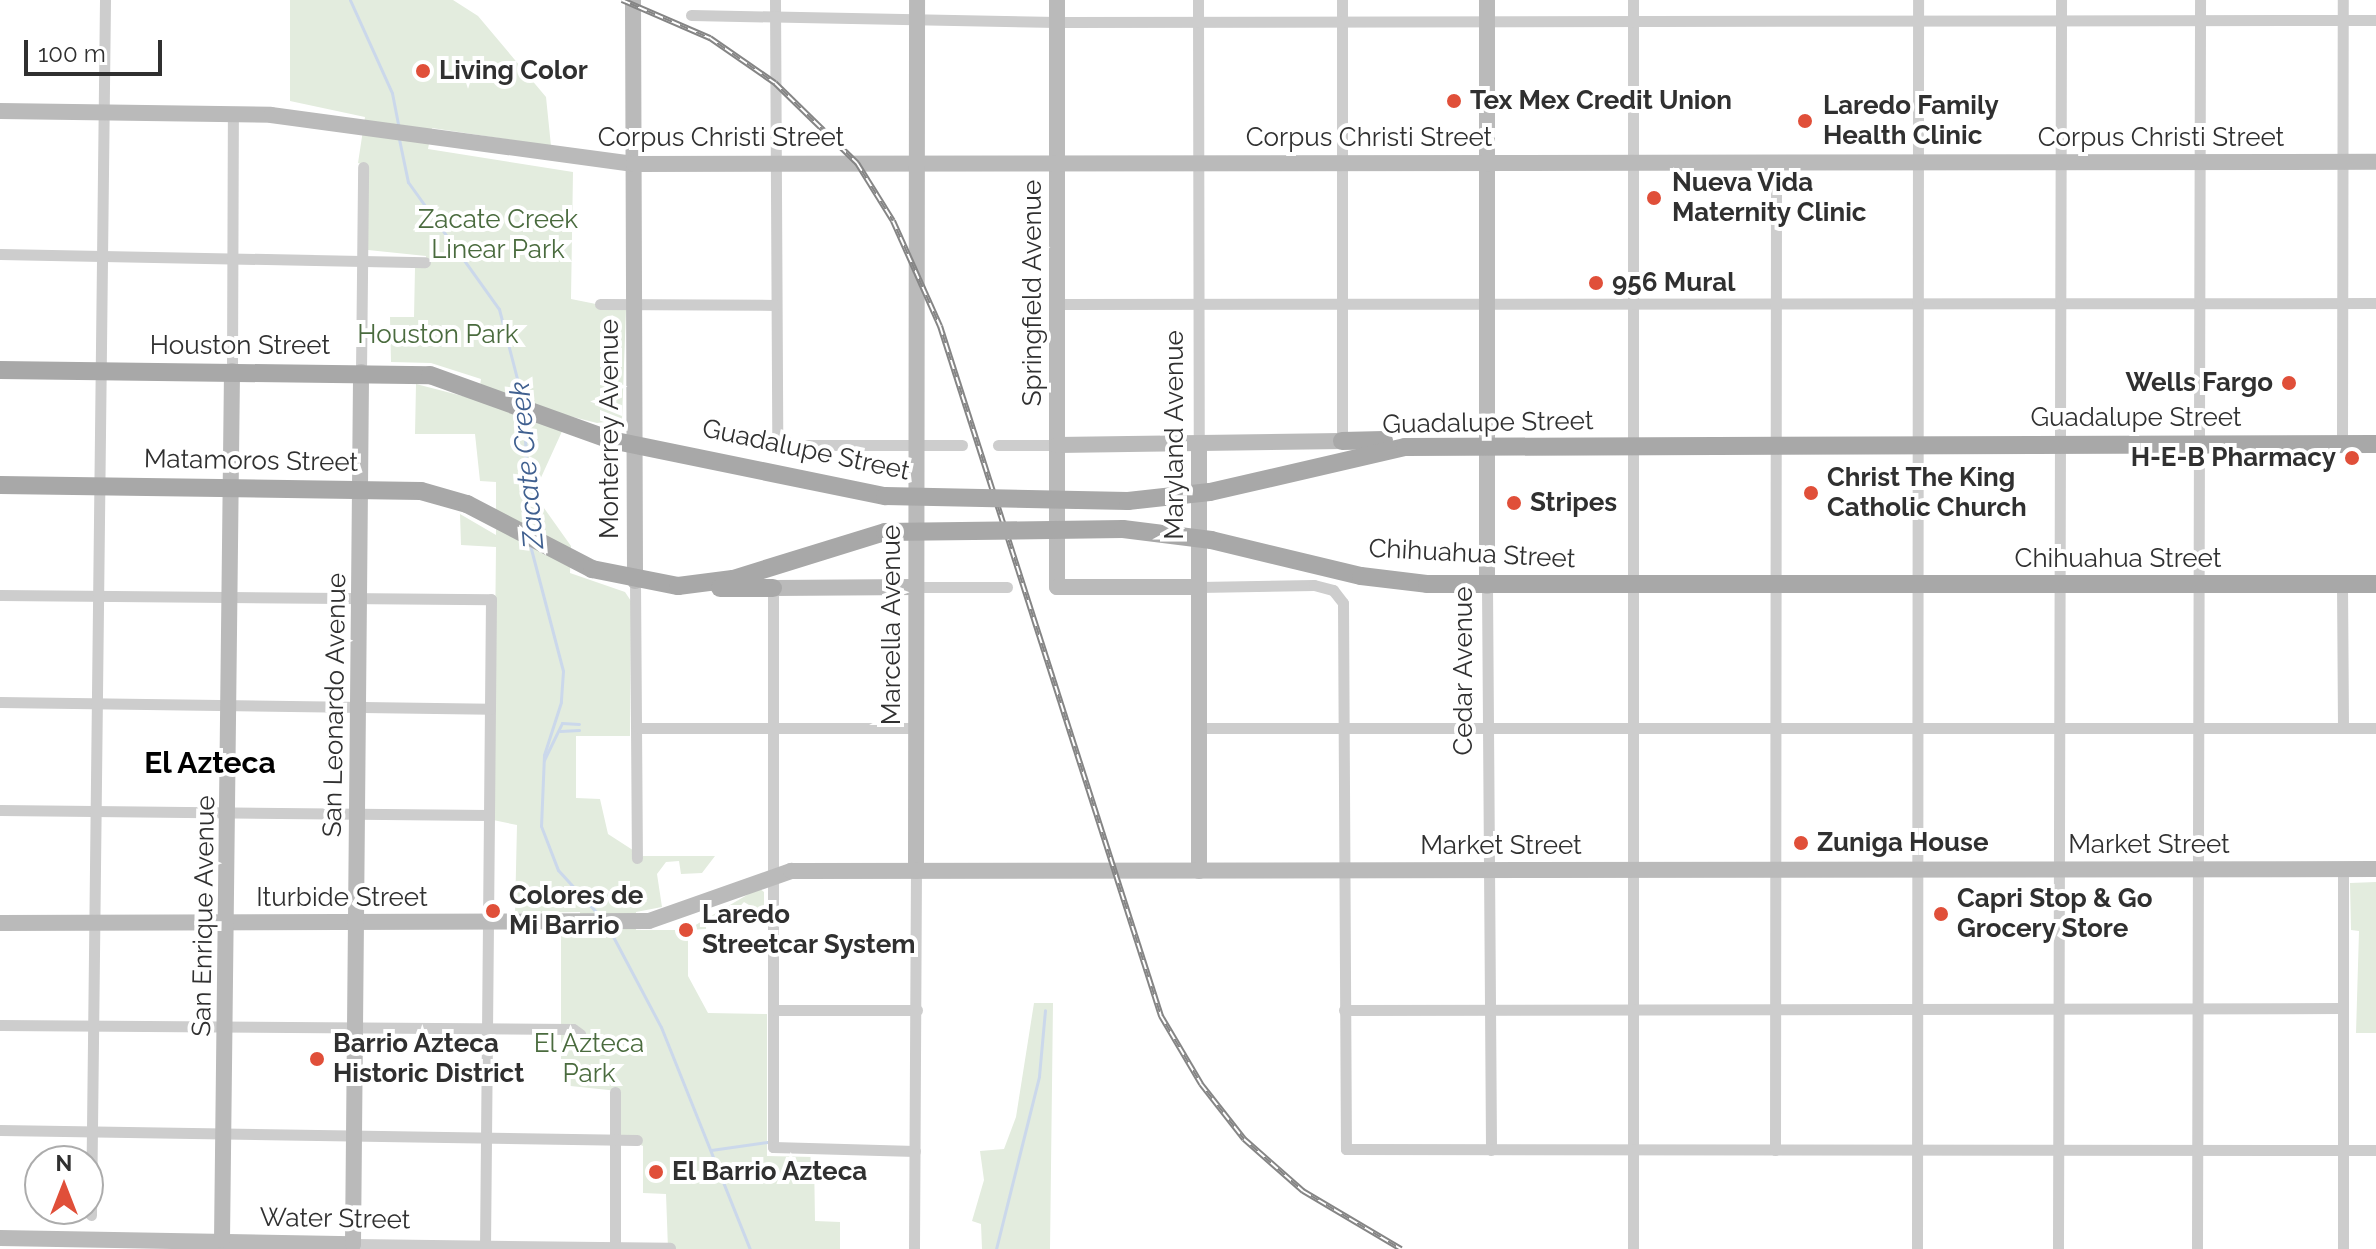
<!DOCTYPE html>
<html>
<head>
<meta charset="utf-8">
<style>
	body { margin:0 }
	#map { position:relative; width:2376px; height:1249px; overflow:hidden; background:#fff; font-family:Raleway,sans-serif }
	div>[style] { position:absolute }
	.green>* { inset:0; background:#e3ecde }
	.stream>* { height:3px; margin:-1.5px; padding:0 1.5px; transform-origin:1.5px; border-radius:1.5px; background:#cbd8eb }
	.street>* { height:11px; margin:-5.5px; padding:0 5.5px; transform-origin:5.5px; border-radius:5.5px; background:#cdcdcd }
	.secondary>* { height:16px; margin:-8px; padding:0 8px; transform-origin:8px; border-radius:8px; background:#bababa }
	.primary>* { height:18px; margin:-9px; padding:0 9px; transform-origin:9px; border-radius:9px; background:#a8a8a8 }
	.rail>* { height:6px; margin-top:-3px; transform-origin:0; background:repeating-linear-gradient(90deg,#fff 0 9px,#858585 0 18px); box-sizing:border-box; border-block:2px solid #858585 }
	.primary-bridge>* { height:18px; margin:-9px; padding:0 9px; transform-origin:9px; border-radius:9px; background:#a8a8a8 }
	.dots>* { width:22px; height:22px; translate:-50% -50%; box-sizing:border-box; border:4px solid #fff; border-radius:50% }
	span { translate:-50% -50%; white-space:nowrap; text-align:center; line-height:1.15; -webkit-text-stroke:8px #fff; paint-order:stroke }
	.poi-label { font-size:26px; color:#303030; font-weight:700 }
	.left { translate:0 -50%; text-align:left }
	.right { translate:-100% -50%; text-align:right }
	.street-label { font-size:26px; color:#303030 }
	.park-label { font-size:26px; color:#4a6b3e }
	.water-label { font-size:28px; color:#406090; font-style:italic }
	.quarter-label { font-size:30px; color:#000; font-weight:700 }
	.north { position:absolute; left:24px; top:1145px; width:80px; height:80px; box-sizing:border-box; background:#fff; border:2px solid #acacac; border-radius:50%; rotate:0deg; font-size:22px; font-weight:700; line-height:32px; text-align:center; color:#303030 }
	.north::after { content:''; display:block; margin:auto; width:28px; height:36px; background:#e04f39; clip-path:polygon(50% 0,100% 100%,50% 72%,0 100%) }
	.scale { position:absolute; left:24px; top:40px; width:138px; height:36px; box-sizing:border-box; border:4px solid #303030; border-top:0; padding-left:10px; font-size:24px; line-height:28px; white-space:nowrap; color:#303030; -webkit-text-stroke:6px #fff; paint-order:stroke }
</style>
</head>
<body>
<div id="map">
	<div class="green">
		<i style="clip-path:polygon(290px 0,453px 0,478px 16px,546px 97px,551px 146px,432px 128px,428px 149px,573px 172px,571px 299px,626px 310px,622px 420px,597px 423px,569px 416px,539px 482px,539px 501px,571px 546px,570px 573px,625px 592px,631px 601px,630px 736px,576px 736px,576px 798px,600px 799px,608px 834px,642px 856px,715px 856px,702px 873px,681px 874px,679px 861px,666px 862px,657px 874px,662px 907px,636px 912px,636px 930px,687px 930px,759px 888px,764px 892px,764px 914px,744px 902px,732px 915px,706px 922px,706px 929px,688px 930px,688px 976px,708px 1013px,767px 1014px,767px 1156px,814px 1157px,815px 1221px,840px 1222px,840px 1249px,668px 1249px,666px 1194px,643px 1193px,643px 1146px,619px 1136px,618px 1091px,561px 1085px,561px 931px,580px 930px,580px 912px,515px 913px,517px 825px,493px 820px,496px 547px,461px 545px,460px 514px,496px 535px,496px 482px,480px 481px,475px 434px,415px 434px,416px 384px,478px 400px,481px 379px,431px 363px,391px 362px,390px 317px,414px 317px,415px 268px,426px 268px,426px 256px,368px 250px,368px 166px,358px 163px,365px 117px,290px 101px)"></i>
		<i style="clip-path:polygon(2376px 882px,2376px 1033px,2356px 1033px,2359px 931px,2351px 930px,2350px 883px)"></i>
		<i style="clip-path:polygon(1034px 1003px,1053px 1003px,1050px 1249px,982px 1249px,981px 1224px,972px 1221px,984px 1180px,980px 1151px,1004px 1149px,1016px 1117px)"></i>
	</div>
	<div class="stream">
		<i style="left:350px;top:0;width:102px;rotate:65.7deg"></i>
		<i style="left:392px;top:93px;width:36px;rotate:79deg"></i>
		<i style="left:399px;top:139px;width:44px;rotate:78.2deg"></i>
		<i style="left:408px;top:182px;width:156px;rotate:54.4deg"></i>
		<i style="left:499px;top:309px;width:96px;rotate:75.5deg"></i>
		<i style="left:524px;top:417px;width:112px;rotate:87.4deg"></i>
		<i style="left:530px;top:545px;width:130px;rotate:75.3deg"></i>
		<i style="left:563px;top:671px;width:31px;rotate:94deg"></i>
		<i style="left:561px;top:702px;width:56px;rotate:107.8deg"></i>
		<i style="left:544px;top:755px;width:71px;rotate:92.4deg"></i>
		<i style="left:541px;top:826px;width:47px;rotate:68.9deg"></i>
		<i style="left:558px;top:870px;width:61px;rotate:47.7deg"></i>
		<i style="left:560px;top:731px;width:19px;rotate:-3deg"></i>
		<i style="left:544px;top:760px;width:41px;rotate:-64.1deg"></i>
		<i style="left:562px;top:723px;width:17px;rotate:3deg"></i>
		<i style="left:608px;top:927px;width:113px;rotate:62.1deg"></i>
		<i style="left:661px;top:1027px;width:239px;rotate:68.2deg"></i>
		<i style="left:711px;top:1150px;width:57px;rotate:-8.1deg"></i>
		<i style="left:996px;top:1249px;width:178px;rotate:-76deg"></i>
		<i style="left:1039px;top:1076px;width:66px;rotate:-84.8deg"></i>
	</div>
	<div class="street">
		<i style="left:775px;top:0;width:436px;rotate:89.7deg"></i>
		<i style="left:777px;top:436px;width:18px;rotate:29deg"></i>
		<i style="left:793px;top:445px;width:169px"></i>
		<i style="left:1198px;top:0;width:446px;rotate:89.9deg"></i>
		<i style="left:1342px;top:0;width:441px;rotate:90deg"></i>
		<i style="left:1633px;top:0;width:1249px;rotate:90deg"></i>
		<i style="left:691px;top:15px;width:366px;rotate:1.1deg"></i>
		<i style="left:1057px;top:22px;width:1319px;rotate:-0.09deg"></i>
		<i style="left:0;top:254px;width:425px;rotate:1.1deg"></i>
		<i style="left:600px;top:304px;width:175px;rotate:0.3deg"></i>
		<i style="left:1057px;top:304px;width:1319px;rotate:-0.04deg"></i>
		<i style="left:232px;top:371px;width:258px;rotate:-89.8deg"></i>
		<i style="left:361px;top:372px;width:205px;rotate:-89.4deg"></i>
		<i style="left:2342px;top:444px;width:444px;rotate:-89.9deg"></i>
		<i style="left:998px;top:445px;width:59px"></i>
		<i style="left:635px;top:581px;width:277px;rotate:89.6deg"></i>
		<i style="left:2342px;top:584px;width:144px;rotate:89.6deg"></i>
		<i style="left:1487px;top:586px;width:564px;rotate:89.59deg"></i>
		<i style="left:916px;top:587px;width:91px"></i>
		<i style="left:1199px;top:587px;width:115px;rotate:-1deg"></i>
		<i style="left:1314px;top:585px;width:20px;rotate:15deg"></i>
		<i style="left:1333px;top:590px;width:16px;rotate:52deg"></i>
		<i style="left:1343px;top:603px;width:546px;rotate:89.69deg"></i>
		<i style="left:1346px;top:1149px;width:1030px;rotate:0.06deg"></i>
		<i style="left:773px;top:588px;width:559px;rotate:90deg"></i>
		<i style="left:773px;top:1147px;width:142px;rotate:1.6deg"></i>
		<i style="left:0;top:595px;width:491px;rotate:0.5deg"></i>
		<i style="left:491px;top:599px;width:650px;rotate:90.53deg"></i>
		<i style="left:0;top:702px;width:490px;rotate:0.8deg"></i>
		<i style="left:638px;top:728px;width:278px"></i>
		<i style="left:1200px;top:728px;width:1176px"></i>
		<i style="left:0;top:810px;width:488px;rotate:0.6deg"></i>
		<i style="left:774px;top:1010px;width:143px"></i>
		<i style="left:1344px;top:1010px;width:998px;rotate:-0.11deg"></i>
		<i style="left:0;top:1025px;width:573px;rotate:0.4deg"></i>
		<i style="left:573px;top:1029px;width:9px;rotate:36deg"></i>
		<i style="left:615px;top:1092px;width:157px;rotate:90deg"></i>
		<i style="left:0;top:1130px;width:637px;rotate:0.9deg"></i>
		<i style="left:1775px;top:1150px;width:988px;rotate:-89.94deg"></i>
		<i style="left:91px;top:1215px;width:1215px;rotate:-89.34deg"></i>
		<i style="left:353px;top:1244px;width:317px;rotate:0.7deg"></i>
		<i style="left:914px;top:1249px;width:378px;rotate:-89.7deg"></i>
		<i style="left:1917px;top:1249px;width:1249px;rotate:-89.95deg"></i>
		<i style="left:2058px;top:1249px;width:1249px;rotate:-89.86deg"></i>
		<i style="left:2197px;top:1249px;width:1249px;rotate:-89.86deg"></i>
		<i style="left:2343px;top:1249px;width:380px;rotate:-90deg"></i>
	</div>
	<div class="secondary">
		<i style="left:633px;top:0;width:581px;rotate:89.8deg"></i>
		<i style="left:1057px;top:0;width:587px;rotate:90deg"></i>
		<i style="left:1057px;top:587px;width:142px"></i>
		<i style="left:1487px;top:0;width:586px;rotate:90deg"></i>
		<i style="left:0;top:111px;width:271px;rotate:0.8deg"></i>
		<i style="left:271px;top:115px;width:366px;rotate:7.7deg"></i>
		<i style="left:634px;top:164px;width:1742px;rotate:-0.07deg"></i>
		<i style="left:1057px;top:445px;width:285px;rotate:-0.8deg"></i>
		<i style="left:773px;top:588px;width:143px;rotate:-0.4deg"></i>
		<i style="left:916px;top:871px;width:871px;rotate:-89.93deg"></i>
		<i style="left:1199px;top:871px;width:425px;rotate:-90deg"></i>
		<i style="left:0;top:923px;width:649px;rotate:-0.18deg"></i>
		<i style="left:649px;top:921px;width:151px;rotate:-19.4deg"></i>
		<i style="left:791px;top:871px;width:1585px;rotate:-0.07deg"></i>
		<i style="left:0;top:1238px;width:353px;rotate:1deg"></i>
		<i style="left:353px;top:1244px;width:872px;rotate:-89.47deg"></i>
		<i style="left:222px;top:1240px;width:869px;rotate:-89.34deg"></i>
	</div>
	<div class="primary">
		<i style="left:0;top:370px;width:430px;rotate:0.7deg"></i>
		<i style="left:430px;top:375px;width:192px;rotate:19.8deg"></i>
		<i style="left:611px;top:440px;width:280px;rotate:11.6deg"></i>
		<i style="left:1342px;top:441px;width:42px;rotate:-1.4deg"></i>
		<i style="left:0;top:485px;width:421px;rotate:0.8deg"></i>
		<i style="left:421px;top:491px;width:48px;rotate:15.8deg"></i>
		<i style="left:467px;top:504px;width:141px;rotate:27.5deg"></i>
		<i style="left:592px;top:569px;width:88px;rotate:11.2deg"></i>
		<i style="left:678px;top:586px;width:55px;rotate:-7.3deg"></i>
		<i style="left:733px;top:579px;width:159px;rotate:-17.2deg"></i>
		<i style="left:1210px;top:492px;width:200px;rotate:-13deg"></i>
		<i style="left:1405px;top:447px;width:971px;rotate:-0.18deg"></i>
		<i style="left:1211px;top:540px;width:154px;rotate:13.5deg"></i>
		<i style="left:1361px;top:576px;width:66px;rotate:6.9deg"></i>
		<i style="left:1427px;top:584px;width:949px"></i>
		<i style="left:720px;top:588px;width:53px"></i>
	</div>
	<div class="rail">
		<i style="left:622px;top:0;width:96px;rotate:23.4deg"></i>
		<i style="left:710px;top:38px;width:79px;rotate:34.7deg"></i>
		<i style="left:775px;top:83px;width:115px;rotate:44.3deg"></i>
		<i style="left:857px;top:163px;width:68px;rotate:58.2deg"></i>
		<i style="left:893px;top:221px;width:115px;rotate:65.9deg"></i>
		<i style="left:940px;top:326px;width:725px;rotate:72.24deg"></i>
		<i style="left:1161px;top:1016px;width:79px;rotate:59.5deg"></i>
		<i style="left:1201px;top:1084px;width:70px;rotate:52deg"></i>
		<i style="left:1244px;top:1139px;width:79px;rotate:41.4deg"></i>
		<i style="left:1303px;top:1191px;width:114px;rotate:30.6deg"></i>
	</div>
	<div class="primary-bridge">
		<i style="left:885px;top:496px;width:243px;rotate:1.2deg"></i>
		<i style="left:1128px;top:501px;width:82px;rotate:-6.3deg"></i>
		<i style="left:885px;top:532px;width:238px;rotate:-0.7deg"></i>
		<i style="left:1123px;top:529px;width:89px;rotate:7.1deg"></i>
	</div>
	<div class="dots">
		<i style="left:423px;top:71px;background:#e04f39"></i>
		<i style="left:1454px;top:101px;background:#e04f39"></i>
		<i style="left:1805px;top:121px;background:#e04f39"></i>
		<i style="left:1654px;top:198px;background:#e04f39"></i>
		<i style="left:1596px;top:283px;background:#e04f39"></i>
		<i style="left:2289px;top:383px;background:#e04f39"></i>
		<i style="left:2352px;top:458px;background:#e04f39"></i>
		<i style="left:1811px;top:493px;background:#e04f39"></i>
		<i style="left:1514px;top:503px;background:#e04f39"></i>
		<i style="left:1801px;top:843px;background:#e04f39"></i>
		<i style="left:493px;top:911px;background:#e04f39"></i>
		<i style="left:1941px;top:914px;background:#e04f39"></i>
		<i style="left:686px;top:930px;background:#e04f39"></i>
		<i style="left:317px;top:1059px;background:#e04f39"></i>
		<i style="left:656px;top:1172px;background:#e04f39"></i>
	</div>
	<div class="poi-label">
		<span class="left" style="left:439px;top:71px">Living Color</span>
		<span class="left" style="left:1470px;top:101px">Tex Mex Credit Union</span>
		<span class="left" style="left:1823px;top:121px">Laredo Family<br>Health Clinic</span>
		<span class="left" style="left:1672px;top:198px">Nueva Vida<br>Maternity Clinic</span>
		<span class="left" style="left:1612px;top:283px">956 Mural</span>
		<span class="right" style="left:2273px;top:383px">Wells Fargo</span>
		<span class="right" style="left:2336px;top:458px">H-E-B Pharmacy</span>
		<span class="left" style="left:1827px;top:493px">Christ The King<br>Catholic Church</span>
		<span class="left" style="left:1530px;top:503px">Stripes</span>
		<span class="left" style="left:1817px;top:843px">Zuniga House</span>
		<span class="left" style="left:509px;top:911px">Colores de<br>Mi Barrio</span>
		<span class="left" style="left:1957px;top:914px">Capri Stop &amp; Go<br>Grocery Store</span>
		<span class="left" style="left:702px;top:930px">Laredo<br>Streetcar System</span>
		<span class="left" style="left:333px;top:1059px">Barrio Azteca<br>Historic District</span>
		<span class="left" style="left:672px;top:1172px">El Barrio Azteca</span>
	</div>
	<div class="street-label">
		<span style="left:721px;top:138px">Corpus Christi Street</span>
		<span style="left:1369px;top:138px">Corpus Christi Street</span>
		<span style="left:2161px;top:138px">Corpus Christi Street</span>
		<span style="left:1033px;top:293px;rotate:-90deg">Springfield Avenue</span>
		<span style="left:240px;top:346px">Houston Street</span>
		<span style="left:2136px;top:418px">Guadalupe Street</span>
		<span style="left:1488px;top:423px;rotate:-1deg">Guadalupe Street</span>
		<span style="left:610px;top:429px;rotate:-90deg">Monterrey Avenue</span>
		<span style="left:1175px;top:435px;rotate:-90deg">Maryland Avenue</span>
		<span style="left:806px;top:450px;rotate:12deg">Guadalupe Street</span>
		<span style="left:251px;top:461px;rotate:1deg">Matamoros Street</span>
		<span style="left:1472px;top:554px;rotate:3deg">Chihuahua Street</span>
		<span style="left:2118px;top:559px">Chihuahua Street</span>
		<span style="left:892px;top:625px;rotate:-90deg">Marcella Avenue</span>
		<span style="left:1464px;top:671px;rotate:-90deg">Cedar Avenue</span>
		<span style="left:335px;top:705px;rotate:-89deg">San Leonardo Avenue</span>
		<span style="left:2149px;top:845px">Market Street</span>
		<span style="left:1501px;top:846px">Market Street</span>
		<span style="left:342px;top:898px">Iturbide Street</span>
		<span style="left:204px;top:916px;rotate:-89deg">San Enrique Avenue</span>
		<span style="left:335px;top:1219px;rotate:1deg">Water Street</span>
	</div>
	<div class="park-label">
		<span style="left:498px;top:235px">Zacate Creek<br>Linear Park</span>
		<span style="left:438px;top:335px">Houston Park</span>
		<span style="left:589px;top:1059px">El Azteca<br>Park</span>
	</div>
	<div class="water-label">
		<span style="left:527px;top:465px;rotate:-95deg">Zacate Creek</span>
	</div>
	<div class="quarter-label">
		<span style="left:210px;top:763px">El Azteca</span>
	</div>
	<div class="north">N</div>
	<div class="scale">100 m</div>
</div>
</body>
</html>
